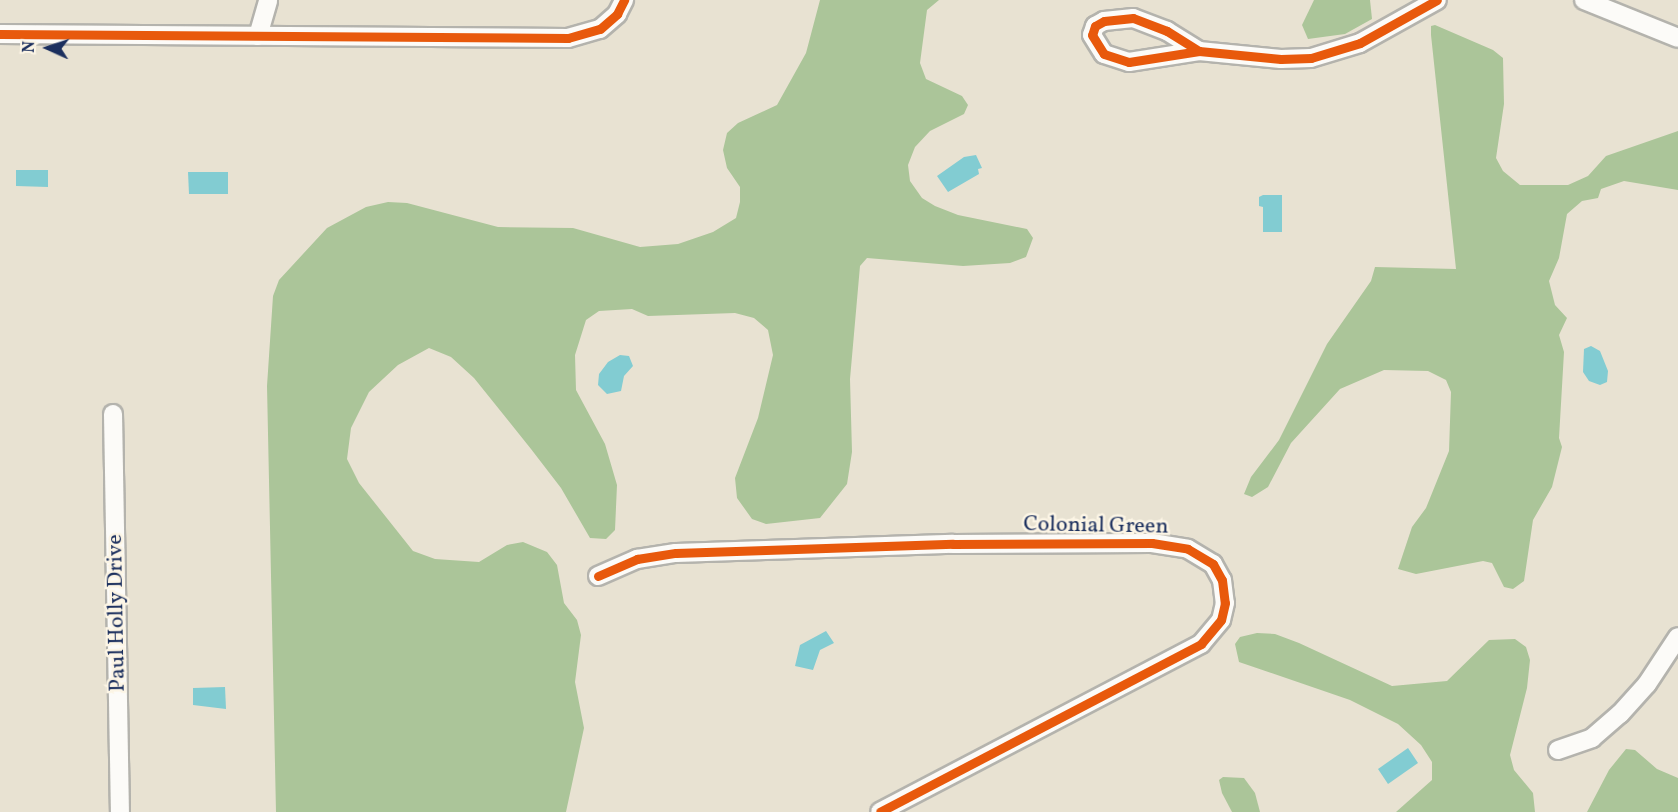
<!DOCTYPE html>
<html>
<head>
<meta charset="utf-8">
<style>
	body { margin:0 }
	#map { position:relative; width:1678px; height:812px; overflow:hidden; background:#e8e2d2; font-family:Vollkorn,serif }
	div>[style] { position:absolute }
	.forest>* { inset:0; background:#abc599 }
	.water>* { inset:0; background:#82ccd2 }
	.roads { filter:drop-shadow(2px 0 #b4b3ad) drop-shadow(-2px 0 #b4b3ad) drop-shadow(0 2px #b4b3ad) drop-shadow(0 -2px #b4b3ad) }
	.street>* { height:18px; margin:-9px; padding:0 9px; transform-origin:9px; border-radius:9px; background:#fcfbf8 }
	.cycleway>* { height:9px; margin:-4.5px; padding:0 4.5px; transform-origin:4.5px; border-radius:4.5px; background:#e8590c }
	span { translate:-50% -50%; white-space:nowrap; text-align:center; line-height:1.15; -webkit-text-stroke:5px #fcf5e5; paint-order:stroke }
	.street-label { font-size:22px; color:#1b2f5e }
	.north { position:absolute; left:18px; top:18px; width:60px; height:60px; -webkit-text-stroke:4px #fcf5e5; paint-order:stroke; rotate:273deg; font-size:16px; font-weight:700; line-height:24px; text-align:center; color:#1b2f5e }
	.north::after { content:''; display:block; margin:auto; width:21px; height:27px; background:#1b2f5e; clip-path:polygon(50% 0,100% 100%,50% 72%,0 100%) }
</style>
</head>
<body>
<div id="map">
	<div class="forest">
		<i style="clip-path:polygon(820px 0,939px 0,927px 10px,920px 63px,926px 79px,962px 96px,968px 105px,964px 114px,930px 131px,915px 147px,908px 165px,910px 181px,922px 198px,935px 206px,958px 215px,1027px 229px,1033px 238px,1026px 257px,1010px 263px,963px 266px,867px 258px,860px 266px,850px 379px,852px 452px,847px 484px,820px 518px,766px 524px,752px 519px,737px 498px,735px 478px,758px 418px,773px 355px,768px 330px,754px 318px,735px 313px,648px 316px,632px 309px,599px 311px,586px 320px,575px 355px,576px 390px,605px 444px,617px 485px,615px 530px,606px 539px,590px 538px,561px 488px,531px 449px,474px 378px,451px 357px,429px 348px,398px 365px,369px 392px,351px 428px,347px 459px,359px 483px,413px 551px,435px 559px,479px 562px,507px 545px,523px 542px,547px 552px,557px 565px,564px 603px,577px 620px,581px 635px,575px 682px,584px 728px,566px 812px,276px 812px,267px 386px,273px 296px,279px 280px,327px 228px,366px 207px,388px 202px,407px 203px,498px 227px,573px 228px,640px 247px,678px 244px,713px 232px,736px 218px,740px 202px,740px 187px,727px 168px,723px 150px,727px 133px,738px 123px,777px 105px,806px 53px)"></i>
		<i style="clip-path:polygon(1314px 0,1370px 0,1372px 19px,1345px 34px,1308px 39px,1302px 25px)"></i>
		<i style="clip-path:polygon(1435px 25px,1493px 50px,1503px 58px,1504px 104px,1496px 158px,1503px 171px,1520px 185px,1568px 185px,1588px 176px,1606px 156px,1678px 131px,1678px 190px,1624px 181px,1601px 189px,1598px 198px,1582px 201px,1567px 214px,1559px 258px,1549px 281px,1555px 305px,1567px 318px,1559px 335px,1564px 352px,1559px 438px,1562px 447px,1552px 487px,1533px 520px,1524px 581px,1513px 589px,1504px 587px,1492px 563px,1483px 561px,1416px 574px,1398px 569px,1412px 527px,1426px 508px,1449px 451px,1451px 392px,1446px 380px,1428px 371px,1384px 370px,1340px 389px,1291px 443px,1268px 487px,1252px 497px,1244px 494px,1251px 477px,1279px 440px,1327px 344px,1371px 281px,1375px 267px,1456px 269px,1431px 35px,1431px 26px)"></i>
		<i style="clip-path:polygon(1257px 633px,1275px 634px,1299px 643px,1392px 686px,1447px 681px,1489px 640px,1515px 639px,1526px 647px,1530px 660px,1527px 688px,1510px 755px,1514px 770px,1533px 793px,1535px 812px,1396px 812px,1432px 780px,1432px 762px,1421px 745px,1398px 724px,1350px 700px,1239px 662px,1235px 644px,1240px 637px)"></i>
		<i style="clip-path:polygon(1626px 749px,1635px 750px,1657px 769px,1678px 778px,1678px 812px,1587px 812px,1609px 770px)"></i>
		<i style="clip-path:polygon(1223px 777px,1244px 778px,1255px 793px,1260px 812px,1232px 812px,1222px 793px,1219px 780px)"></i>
	</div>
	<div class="water">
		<i style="clip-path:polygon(976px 155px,982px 168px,978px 169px,979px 174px,948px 192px,937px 176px,964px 157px)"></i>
		<i style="clip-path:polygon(16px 170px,48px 170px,48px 187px,16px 186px)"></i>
		<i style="clip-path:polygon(188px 172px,228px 172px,228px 194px,189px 194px)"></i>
		<i style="clip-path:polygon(1263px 195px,1282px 195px,1282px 232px,1263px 232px,1263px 207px,1259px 206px,1259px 197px)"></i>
		<i style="clip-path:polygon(1591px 346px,1600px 351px,1608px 371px,1607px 382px,1600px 385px,1589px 381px,1583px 372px,1584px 349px)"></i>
		<i style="clip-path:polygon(620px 355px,629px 356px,633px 366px,624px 376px,621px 391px,607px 394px,598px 385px,599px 374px,608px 362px)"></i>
		<i style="clip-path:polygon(826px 631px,834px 643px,820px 650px,813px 670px,795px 666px,800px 645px)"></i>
		<i style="clip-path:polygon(225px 687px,226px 709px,193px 705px,193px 688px)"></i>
		<i style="clip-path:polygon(1408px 748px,1418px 763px,1388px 784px,1378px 769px)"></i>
	</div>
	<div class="roads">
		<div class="street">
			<i style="left:1584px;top:0;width:101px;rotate:22deg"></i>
			<i style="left:0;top:34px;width:568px;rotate:0.4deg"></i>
			<i style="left:568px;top:38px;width:33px;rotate:-16deg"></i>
			<i style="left:600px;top:29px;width:23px;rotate:-41deg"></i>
			<i style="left:617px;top:14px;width:16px;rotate:-63deg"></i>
			<i style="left:258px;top:36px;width:37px;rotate:-74deg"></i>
			<i style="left:1199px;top:51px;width:38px;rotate:-148deg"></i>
			<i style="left:1167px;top:31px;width:36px;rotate:-159deg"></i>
			<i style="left:1133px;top:18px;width:29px;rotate:174deg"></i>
			<i style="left:1104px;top:21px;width:10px;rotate:151deg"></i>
			<i style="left:1095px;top:26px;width:9px;rotate:108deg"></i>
			<i style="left:1092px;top:35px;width:22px;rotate:58deg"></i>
			<i style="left:1104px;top:54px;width:26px;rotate:18deg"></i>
			<i style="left:1129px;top:62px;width:71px;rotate:-8.9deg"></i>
			<i style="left:1199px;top:51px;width:82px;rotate:5.6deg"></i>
			<i style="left:1281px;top:59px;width:30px;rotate:-2deg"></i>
			<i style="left:1311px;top:58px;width:51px;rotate:-17deg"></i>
			<i style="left:1360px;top:43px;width:88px;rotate:-29.2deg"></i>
			<i style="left:113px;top:414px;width:398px;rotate:89deg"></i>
			<i style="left:598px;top:576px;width:43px;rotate:-23.6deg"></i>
			<i style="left:637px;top:559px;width:39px;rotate:-9deg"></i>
			<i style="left:676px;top:553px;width:277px;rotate:-1.9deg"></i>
			<i style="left:953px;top:544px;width:199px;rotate:-0.3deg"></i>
			<i style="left:1152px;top:543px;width:36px;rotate:9deg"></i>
			<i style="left:1188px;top:549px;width:29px;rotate:31deg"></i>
			<i style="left:1213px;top:564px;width:18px;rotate:61deg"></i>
			<i style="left:1222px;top:580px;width:23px;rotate:83deg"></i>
			<i style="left:1225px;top:603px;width:17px;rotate:103deg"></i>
			<i style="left:1221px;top:620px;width:31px;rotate:130deg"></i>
			<i style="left:1201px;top:644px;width:362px;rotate:152.4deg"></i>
			<i style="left:1558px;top:750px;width:36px;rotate:-19deg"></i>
			<i style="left:1592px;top:738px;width:37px;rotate:-41deg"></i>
			<i style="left:1620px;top:714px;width:40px;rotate:-48deg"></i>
			<i style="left:1647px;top:684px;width:56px;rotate:-56.6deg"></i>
		</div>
	</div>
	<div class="cycleway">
		<i style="left:0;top:34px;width:568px;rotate:0.4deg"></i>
		<i style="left:568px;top:38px;width:33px;rotate:-16deg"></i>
		<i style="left:600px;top:29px;width:23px;rotate:-41deg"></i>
		<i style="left:617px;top:14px;width:16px;rotate:-63deg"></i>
		<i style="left:1199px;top:51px;width:38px;rotate:-148deg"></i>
		<i style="left:1167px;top:31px;width:36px;rotate:-159deg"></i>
		<i style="left:1133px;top:18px;width:29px;rotate:174deg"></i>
		<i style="left:1104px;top:21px;width:10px;rotate:151deg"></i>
		<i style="left:1095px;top:26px;width:9px;rotate:108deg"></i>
		<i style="left:1092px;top:35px;width:22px;rotate:58deg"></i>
		<i style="left:1104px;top:54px;width:26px;rotate:18deg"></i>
		<i style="left:1129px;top:62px;width:71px;rotate:-8.9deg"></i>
		<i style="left:1199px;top:51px;width:82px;rotate:5.6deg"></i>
		<i style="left:1281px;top:59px;width:30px;rotate:-2deg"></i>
		<i style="left:1311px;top:58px;width:51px;rotate:-17deg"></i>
		<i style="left:1360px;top:43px;width:88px;rotate:-29.2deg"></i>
		<i style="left:598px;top:576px;width:43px;rotate:-23.6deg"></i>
		<i style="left:637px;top:559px;width:39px;rotate:-9deg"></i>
		<i style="left:676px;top:553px;width:277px;rotate:-1.9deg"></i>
		<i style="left:953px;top:544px;width:199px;rotate:-0.3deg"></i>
		<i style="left:1152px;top:543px;width:36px;rotate:9deg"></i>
		<i style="left:1188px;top:549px;width:29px;rotate:31deg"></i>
		<i style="left:1213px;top:564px;width:18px;rotate:61deg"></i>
		<i style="left:1222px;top:580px;width:23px;rotate:83deg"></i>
		<i style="left:1225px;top:603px;width:17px;rotate:103deg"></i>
		<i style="left:1221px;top:620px;width:31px;rotate:130deg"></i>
		<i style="left:1201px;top:644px;width:362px;rotate:152.4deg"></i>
	</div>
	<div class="street-label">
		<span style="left:1096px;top:526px;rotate:1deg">Colonial Green</span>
		<span style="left:117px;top:613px;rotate:-91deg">Paul Holly Drive</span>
	</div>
	<div class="north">N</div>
</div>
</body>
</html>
